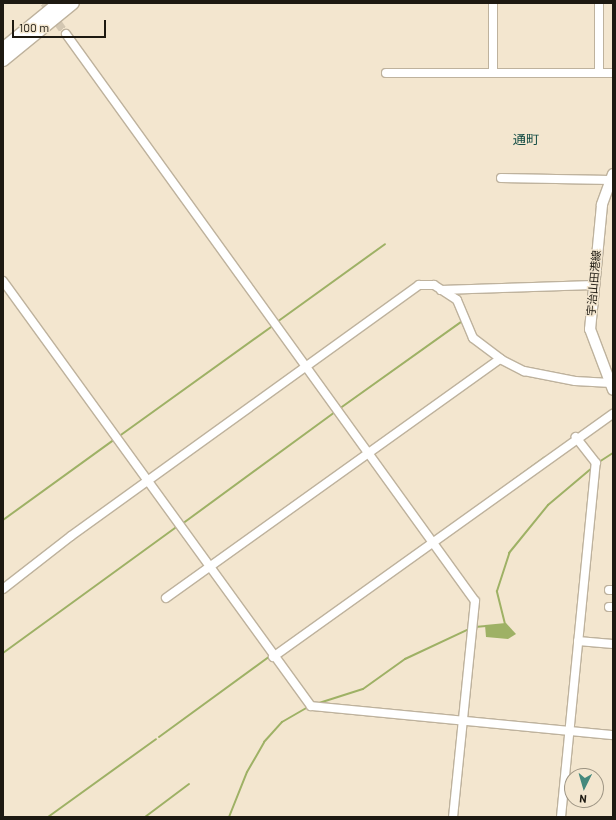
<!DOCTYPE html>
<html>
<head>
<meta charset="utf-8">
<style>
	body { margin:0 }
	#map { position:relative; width:616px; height:820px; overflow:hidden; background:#f3e6cf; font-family:Barlow,"Noto Sans JP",sans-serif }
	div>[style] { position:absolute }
	.water>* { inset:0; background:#9eb165 }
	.stream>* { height:2px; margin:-1px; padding:0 1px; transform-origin:1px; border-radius:1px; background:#9eb165 }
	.minor-tunnel>* { height:8px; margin-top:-4px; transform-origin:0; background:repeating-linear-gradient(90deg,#d3c7b2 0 8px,transparent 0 12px) }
	.roads { filter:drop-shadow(1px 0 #beb29d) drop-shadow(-1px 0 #beb29d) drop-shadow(0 1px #beb29d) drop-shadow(0 -1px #beb29d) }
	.minor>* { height:8px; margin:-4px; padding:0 4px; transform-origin:4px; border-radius:4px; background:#fff }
	.major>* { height:10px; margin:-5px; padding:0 5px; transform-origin:5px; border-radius:5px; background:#fff }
	.highway>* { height:12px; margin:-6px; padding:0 6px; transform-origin:6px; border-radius:6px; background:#fff }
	span { translate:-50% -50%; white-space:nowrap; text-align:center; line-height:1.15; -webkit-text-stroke:3px #f3e6cf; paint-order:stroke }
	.street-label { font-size:11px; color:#1d1911 }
	.quarter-label { font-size:13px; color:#134c44 }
	.frame { position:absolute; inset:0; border:4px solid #1d1911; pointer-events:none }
	.north { position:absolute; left:564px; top:768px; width:40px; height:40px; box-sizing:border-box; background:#f3e6cf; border:1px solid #9d9483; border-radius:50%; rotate:185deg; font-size:11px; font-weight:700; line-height:16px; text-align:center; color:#1d1911 }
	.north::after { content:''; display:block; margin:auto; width:14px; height:18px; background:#45897d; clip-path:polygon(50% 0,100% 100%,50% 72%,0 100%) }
	.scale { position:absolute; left:12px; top:20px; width:94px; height:18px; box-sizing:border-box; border:2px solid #1d1911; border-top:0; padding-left:5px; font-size:12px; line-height:14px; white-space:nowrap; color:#1d1911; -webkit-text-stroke:3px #f3e6cf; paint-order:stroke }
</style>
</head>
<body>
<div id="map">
	<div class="water">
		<i style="clip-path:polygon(506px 623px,516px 634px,508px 639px,486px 637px,485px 625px)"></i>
	</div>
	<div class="stream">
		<i style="left:277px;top:322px;width:133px;rotate:-35.8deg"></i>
		<i style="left:339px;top:409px;width:150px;rotate:-35.5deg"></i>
		<i style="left:118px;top:437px;width:192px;rotate:-35.7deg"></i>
		<i style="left:599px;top:462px;width:17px;rotate:-33deg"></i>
		<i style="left:511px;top:482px;width:42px;rotate:-36.3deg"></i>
		<i style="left:3px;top:520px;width:138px;rotate:-35.9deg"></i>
		<i style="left:182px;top:524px;width:190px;rotate:-36.2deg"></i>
		<i style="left:505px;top:624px;width:34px;rotate:-104deg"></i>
		<i style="left:497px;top:591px;width:40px;rotate:-72deg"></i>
		<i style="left:509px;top:553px;width:62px;rotate:-50.9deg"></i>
		<i style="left:548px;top:505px;width:57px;rotate:-40.1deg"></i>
		<i style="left:475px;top:627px;width:11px;rotate:-5deg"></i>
		<i style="left:3px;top:653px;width:216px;rotate:-36deg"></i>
		<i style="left:319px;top:703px;width:46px;rotate:-17.7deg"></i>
		<i style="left:363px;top:689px;width:52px;rotate:-35.5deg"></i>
		<i style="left:405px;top:659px;width:71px;rotate:-25.1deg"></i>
		<i style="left:159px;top:737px;width:137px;rotate:-36.1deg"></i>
		<i style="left:48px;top:817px;width:133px;rotate:-35.8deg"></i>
		<i style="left:145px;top:817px;width:55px;rotate:-36.9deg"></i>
		<i style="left:229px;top:817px;width:48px;rotate:-68.2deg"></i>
		<i style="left:247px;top:772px;width:34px;rotate:-60deg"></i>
		<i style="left:264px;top:742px;width:27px;rotate:-48deg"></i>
		<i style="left:282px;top:722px;width:30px;rotate:-30deg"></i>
	</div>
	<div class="minor-tunnel">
		<i style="left:44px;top:3px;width:38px;rotate:55deg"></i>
	</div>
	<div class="roads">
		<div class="minor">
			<i style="left:493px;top:3px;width:70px;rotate:90deg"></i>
			<i style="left:66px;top:34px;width:699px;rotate:54.2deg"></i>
			<i style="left:475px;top:601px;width:217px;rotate:95.8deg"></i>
			<i style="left:599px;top:72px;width:69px;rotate:-90deg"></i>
			<i style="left:386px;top:73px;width:227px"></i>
			<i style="left:501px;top:178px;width:110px;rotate:1deg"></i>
			<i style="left:3px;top:281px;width:525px;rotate:54.07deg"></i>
			<i style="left:311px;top:706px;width:303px;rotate:5.5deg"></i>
			<i style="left:441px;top:290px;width:153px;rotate:-1.9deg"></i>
			<i style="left:3px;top:589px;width:86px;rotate:-37.9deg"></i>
			<i style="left:71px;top:536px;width:429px;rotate:-35.8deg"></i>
			<i style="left:419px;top:285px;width:15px"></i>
			<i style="left:434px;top:285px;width:27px;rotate:33deg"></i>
			<i style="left:457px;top:300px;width:41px;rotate:67.2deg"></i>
			<i style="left:473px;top:338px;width:36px;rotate:37deg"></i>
			<i style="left:502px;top:360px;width:25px;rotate:27deg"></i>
			<i style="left:524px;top:371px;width:52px;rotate:11.1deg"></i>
			<i style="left:575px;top:381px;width:36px;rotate:3deg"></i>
			<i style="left:609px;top:590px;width:4px"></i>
			<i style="left:166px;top:598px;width:411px;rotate:-35.6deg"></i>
			<i style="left:609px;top:607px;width:4px"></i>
			<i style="left:578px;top:641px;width:35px;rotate:5deg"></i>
			<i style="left:273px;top:657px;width:418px;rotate:-35.6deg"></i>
			<i style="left:561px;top:817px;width:356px;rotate:-84.4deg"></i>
			<i style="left:596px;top:463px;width:33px;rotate:-128deg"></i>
		</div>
		<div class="major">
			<i style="left:613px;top:174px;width:33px;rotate:110deg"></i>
			<i style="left:602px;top:205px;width:125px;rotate:95.5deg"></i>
			<i style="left:590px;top:329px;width:65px;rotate:69.3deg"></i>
		</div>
		<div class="highway">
			<i style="left:3px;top:49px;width:72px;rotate:-39.4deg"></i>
			<i style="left:3px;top:60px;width:90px;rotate:-39.2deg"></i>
		</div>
	</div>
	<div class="street-label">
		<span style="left:594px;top:283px;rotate:-85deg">宇治山田港線</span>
	</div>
	<div class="quarter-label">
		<span style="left:526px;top:139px">通町</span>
	</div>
	<div class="frame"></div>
	<div class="north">N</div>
	<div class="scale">100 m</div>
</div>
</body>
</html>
